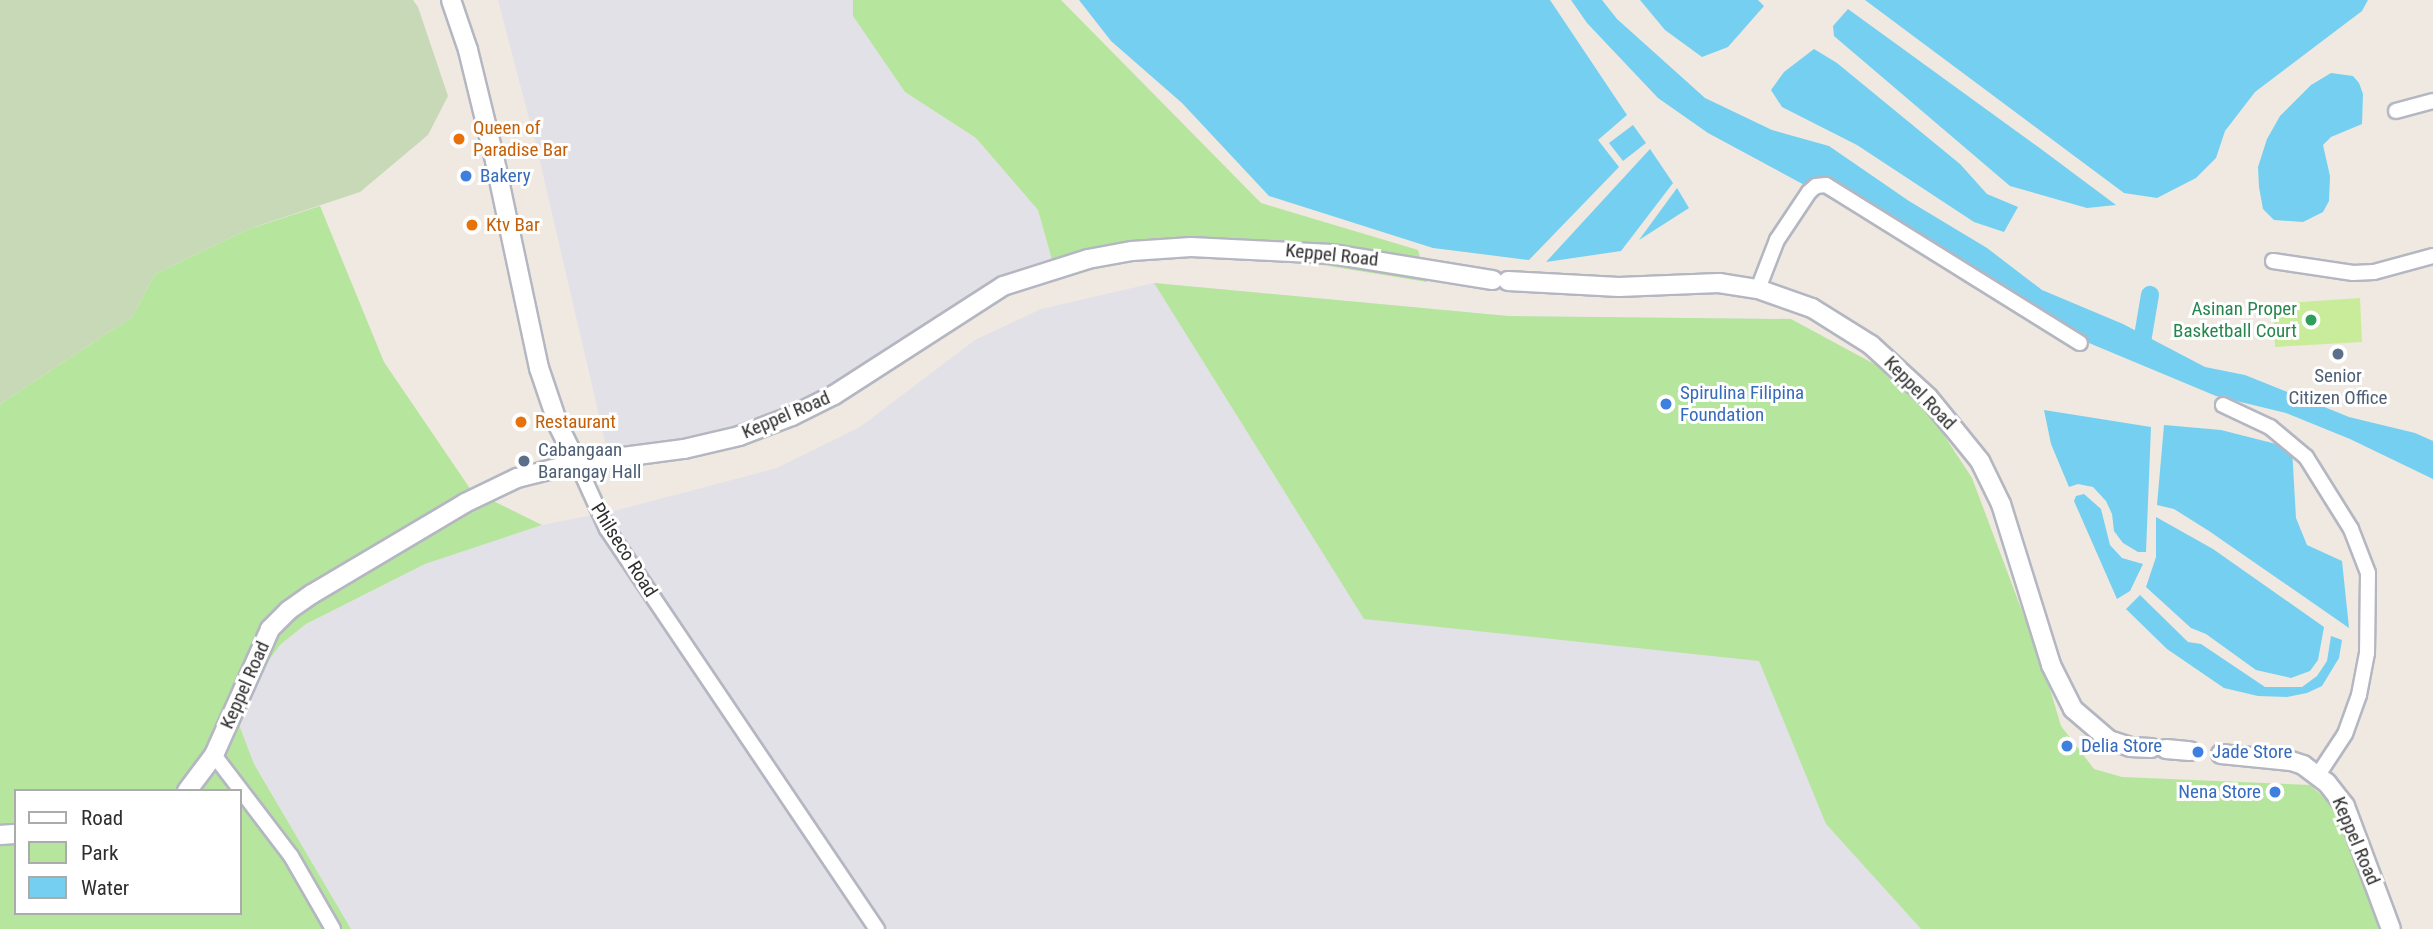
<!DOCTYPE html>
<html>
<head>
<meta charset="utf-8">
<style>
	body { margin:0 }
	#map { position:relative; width:2433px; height:929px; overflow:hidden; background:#efe9e1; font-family:"Roboto Condensed",sans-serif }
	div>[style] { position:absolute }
	.industrial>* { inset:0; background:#e3e1e8 }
	.green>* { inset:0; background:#b6e59e }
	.cemetery>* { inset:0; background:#c8d9b8 }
	.pitch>* { inset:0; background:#c9ec9a }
	.water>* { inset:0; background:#75cff0 }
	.canal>* { height:18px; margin:-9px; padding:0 9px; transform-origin:9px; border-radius:9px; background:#75cff0 }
	.roads { filter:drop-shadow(2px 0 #b4b7c1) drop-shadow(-2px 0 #b4b7c1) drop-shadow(0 2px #b4b7c1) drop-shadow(0 -2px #b4b7c1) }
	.minor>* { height:14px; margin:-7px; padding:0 7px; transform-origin:7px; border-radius:7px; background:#fff }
	.tertiary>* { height:18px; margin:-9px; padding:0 9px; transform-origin:9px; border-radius:9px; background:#fff }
	.dots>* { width:19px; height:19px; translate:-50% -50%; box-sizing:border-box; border:4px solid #fff; border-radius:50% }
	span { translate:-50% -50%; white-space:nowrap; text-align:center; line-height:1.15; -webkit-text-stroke:6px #fff; paint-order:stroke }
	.food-label { font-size:19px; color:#c56008 }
	.left { translate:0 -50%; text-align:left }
	.shop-label { font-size:19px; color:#366cbe }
	.right { translate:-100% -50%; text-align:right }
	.street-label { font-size:19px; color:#2e2e2e }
	.leisure-label { font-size:19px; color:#27864d }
	.service-label { font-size:19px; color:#4e5e75 }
	.legend { position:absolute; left:14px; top:789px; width:228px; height:126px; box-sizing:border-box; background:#fff; border:2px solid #ababab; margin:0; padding:9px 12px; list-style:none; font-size:21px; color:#2e2e2e }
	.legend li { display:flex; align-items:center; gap:14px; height:35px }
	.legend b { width:35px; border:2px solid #ababab }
</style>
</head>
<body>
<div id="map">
	<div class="industrial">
		<i style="clip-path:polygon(498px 0,853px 0,854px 16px,905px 92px,976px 138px,1038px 210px,1054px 267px,986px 288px,927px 322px,846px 388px,781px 426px,611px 467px,538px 153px)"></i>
		<i style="clip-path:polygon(1154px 283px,1508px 316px,1791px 319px,1932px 417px,1972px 478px,1826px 824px,1921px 929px,351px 929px,254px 764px,238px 722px,260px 672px,281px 644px,306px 624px,425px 564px,542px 525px,614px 511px,777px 468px,860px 427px,975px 340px,1041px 309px)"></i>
	</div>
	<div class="green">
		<i style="clip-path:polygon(853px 0,1061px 0,1261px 203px,1418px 250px,1427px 282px,1192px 244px,1054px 267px,1038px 210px,976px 138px,905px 92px,853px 16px)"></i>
		<i style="clip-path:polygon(evenodd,320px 206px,384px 362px,471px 490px,542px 525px,425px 564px,306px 624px,281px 644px,260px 672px,238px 722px,254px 764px,351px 929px,0 929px,0 404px,132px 317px,155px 274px,249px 229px,320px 206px,16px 791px,240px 791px,240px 913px,16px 913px,16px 791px)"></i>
		<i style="clip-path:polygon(1154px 283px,1508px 316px,1791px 319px,1889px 372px,1932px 417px,1972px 478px,2045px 672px,2061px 726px,2094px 769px,2122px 777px,2310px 785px,2337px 809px,2383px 929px,1921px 929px,1826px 824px,1759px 661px,1364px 619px)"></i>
	</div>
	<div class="cemetery">
		<i style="clip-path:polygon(0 0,413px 0,418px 7px,448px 96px,428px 135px,360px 192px,249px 229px,155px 274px,132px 317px,0 404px)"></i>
	</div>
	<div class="pitch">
		<i style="clip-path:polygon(2360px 298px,2362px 342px,2275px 347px,2273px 304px)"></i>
	</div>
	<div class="water">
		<i style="clip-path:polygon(1079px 0,1550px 0,1627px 115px,1598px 140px,1619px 167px,1529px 260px,1433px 248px,1269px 196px,1182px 103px,1111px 41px)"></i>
		<i style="clip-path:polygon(1571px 0,1602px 0,1617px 19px,1705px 98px,1772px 130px,1829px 146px,1909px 201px,1987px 248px,2042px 290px,2123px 324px,2205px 367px,2245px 375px,2349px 417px,2415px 433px,2433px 441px,2433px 479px,2350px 439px,2286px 413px,2216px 396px,2029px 318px,1967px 284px,1871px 221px,1708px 133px,1658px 98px,1587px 23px)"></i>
		<i style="clip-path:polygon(1640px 0,1758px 0,1764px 6px,1728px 47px,1702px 57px,1665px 30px)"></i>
		<i style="clip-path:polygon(1865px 0,2368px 0,2362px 11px,2255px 92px,2225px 131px,2216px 158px,2196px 178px,2157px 198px,2124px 193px)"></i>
		<i style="clip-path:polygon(1848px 9px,2041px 149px,2116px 205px,2087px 208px,2010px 186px,1834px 36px,1833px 26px)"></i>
		<i style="clip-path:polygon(1814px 49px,1837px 63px,1960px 164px,1987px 194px,2018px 207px,2004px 232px,1974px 222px,1857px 145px,1782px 107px,1771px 90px,1784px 72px)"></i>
		<i style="clip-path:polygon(2331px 73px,2353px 76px,2359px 83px,2363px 94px,2362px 124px,2331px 137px,2323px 145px,2330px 176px,2329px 201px,2323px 212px,2303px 222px,2274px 220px,2263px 209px,2259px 187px,2258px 167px,2267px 139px,2280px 116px,2311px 85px)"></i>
		<i style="clip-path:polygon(1633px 125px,1646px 143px,1623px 161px,1609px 143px)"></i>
		<i style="clip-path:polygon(1650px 149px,1673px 183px,1621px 251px,1546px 262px)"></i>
		<i style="clip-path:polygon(1677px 188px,1689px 208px,1639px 240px)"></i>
		<i style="clip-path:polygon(2044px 410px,2151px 427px,2146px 552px,2138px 552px,2123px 543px,2114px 531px,2112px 514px,2106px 501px,2093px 487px,2078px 484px,2069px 487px,2051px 444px)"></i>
		<i style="clip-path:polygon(2164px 425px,2221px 430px,2292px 448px,2296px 518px,2307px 545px,2342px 561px,2349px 628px,2209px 531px,2174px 509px,2157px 505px)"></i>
		<i style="clip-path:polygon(2084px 494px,2101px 509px,2110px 545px,2122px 558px,2143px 564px,2130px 591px,2117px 599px,2074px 501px,2076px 496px)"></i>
		<i style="clip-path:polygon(2156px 517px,2213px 549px,2324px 627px,2318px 660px,2310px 671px,2291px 678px,2256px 670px,2206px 634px,2191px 628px,2146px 587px,2156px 557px)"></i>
		<i style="clip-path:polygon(2140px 595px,2188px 642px,2201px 644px,2265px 687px,2302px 687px,2317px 676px,2327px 661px,2331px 636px,2342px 640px,2339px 658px,2322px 686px,2307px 693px,2287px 697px,2258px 696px,2224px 688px,2167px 649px,2126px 609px)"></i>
	</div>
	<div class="canal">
		<i style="left:2141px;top:348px;width:54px;rotate:-80.4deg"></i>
	</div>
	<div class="roads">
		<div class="minor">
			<i style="left:2396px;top:111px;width:38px;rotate:-15deg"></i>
			<i style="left:2273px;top:261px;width:81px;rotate:8.5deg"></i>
			<i style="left:2353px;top:273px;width:21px;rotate:-3deg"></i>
			<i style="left:2374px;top:272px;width:61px;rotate:-15.2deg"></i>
			<i style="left:1758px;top:289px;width:53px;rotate:-68.8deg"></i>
			<i style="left:1777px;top:240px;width:58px;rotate:-56.3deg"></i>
			<i style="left:1809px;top:192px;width:9px;rotate:-41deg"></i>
			<i style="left:1816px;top:186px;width:10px;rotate:-6deg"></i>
			<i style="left:1826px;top:185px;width:299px;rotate:31.9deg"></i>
			<i style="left:2223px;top:405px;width:52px;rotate:25.1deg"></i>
			<i style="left:2270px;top:427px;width:47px;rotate:39.8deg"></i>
			<i style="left:2306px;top:457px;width:85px;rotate:58deg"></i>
			<i style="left:2351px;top:529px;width:47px;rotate:68.9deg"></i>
			<i style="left:2368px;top:573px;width:80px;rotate:90.7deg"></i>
			<i style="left:2367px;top:653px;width:43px;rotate:100.8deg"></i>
			<i style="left:2359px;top:695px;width:41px;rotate:109.7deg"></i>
			<i style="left:2345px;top:734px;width:49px;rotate:123.4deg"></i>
			<i style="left:577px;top:463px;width:72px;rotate:65.6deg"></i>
			<i style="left:607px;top:529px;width:483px;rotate:56deg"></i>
			<i style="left:214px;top:755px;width:127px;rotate:52.7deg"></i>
			<i style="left:291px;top:856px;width:84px;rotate:60.1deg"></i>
		</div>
		<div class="tertiary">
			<i style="left:451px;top:0;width:53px;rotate:71.2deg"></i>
			<i style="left:468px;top:50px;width:114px;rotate:76.3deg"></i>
			<i style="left:495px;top:161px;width:212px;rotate:78deg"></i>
			<i style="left:539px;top:368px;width:62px;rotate:71.3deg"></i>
			<i style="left:559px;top:427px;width:40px;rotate:63.4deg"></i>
			<i style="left:1508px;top:281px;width:111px;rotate:3.1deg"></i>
			<i style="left:1619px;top:287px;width:100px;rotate:-2.3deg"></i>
			<i style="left:1719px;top:283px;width:39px;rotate:9deg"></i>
			<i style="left:1758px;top:289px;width:57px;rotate:19.4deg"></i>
			<i style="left:1812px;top:308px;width:70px;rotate:32.1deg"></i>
			<i style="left:1871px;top:345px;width:77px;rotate:42.4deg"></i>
			<i style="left:1928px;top:397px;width:82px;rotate:50.9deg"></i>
			<i style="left:1980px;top:461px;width:48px;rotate:64deg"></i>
			<i style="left:2001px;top:504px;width:169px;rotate:72.7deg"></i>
			<i style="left:2051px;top:665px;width:49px;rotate:63.4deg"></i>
			<i style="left:2073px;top:709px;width:48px;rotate:40.7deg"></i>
			<i style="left:2109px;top:740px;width:22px;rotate:18deg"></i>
			<i style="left:2130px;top:747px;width:21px;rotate:3deg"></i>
			<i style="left:2166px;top:749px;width:24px;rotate:5deg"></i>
			<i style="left:2221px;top:754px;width:70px;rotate:5.7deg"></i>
			<i style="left:2291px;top:761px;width:13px;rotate:18deg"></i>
			<i style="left:2303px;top:765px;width:30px;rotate:37deg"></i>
			<i style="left:2327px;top:783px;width:29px;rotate:52deg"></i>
			<i style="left:2345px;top:806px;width:131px;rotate:69.5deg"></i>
			<i style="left:187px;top:791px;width:45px;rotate:-53.1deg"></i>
			<i style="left:214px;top:755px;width:138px;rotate:-66deg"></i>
			<i style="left:270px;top:629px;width:27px;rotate:-45deg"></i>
			<i style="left:289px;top:610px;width:28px;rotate:-35deg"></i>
			<i style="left:312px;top:594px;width:178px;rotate:-30.7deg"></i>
			<i style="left:465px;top:503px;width:58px;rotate:-25.7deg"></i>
			<i style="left:517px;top:478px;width:62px;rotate:-14deg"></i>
			<i style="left:577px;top:463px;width:108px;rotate:-7.5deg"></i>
			<i style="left:684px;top:449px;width:57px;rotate:-13.3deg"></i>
			<i style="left:739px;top:436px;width:57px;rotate:-20.7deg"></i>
			<i style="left:792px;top:416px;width:47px;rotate:-26.6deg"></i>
			<i style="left:834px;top:395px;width:201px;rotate:-32.8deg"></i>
			<i style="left:1003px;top:286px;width:89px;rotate:-17.6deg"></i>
			<i style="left:1088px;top:259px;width:45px;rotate:-10.3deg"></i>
			<i style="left:1132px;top:251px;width:59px;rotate:-3.9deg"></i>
			<i style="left:1191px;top:247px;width:141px;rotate:2.8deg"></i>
			<i style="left:1332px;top:254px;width:163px;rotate:9.2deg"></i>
			<i style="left:0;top:835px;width:16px;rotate:-4deg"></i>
		</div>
	</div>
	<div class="dots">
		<i style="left:459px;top:139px;background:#e8710a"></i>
		<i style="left:466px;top:176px;background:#3f7fe0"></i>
		<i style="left:472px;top:225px;background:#e8710a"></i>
		<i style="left:2311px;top:320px;background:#2e9e5b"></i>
		<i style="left:2338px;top:354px;background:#5c6f8a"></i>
		<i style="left:1666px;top:404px;background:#3f7fe0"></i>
		<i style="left:521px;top:422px;background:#e8710a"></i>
		<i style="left:524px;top:461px;background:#5c6f8a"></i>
		<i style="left:2067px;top:746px;background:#3f7fe0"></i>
		<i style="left:2198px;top:752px;background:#3f7fe0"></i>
		<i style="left:2275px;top:792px;background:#3f7fe0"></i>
	</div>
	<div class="food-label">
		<span class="left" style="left:473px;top:139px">Queen of<br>Paradise Bar</span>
		<span class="left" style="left:486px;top:225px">Ktv Bar</span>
		<span class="left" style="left:535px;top:422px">Restaurant</span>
	</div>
	<div class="shop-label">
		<span class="left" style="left:480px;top:176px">Bakery</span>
		<span class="left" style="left:1680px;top:404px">Spirulina Filipina<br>Foundation</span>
		<span class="left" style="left:2081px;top:746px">Delia Store</span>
		<span class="left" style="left:2212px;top:752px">Jade Store</span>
		<span class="right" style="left:2261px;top:792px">Nena Store</span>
	</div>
	<div class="street-label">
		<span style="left:1332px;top:255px;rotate:6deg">Keppel Road</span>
		<span style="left:1920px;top:393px;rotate:46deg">Keppel Road</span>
		<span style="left:786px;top:415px;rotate:-23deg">Keppel Road</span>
		<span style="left:624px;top:550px;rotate:58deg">Philseco Road</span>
		<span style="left:245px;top:685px;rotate:-66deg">Keppel Road</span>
		<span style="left:2356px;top:841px;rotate:67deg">Keppel Road</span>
	</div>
	<div class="leisure-label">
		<span class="right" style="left:2297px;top:320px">Asinan Proper<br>Basketball Court</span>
	</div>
	<div class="service-label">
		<span style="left:2338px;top:387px">Senior<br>Citizen Office</span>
		<span class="left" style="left:538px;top:461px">Cabangaan<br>Barangay Hall</span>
	</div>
	<ul class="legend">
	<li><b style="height:9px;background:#fff"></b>Road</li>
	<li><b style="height:19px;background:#b6e59e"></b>Park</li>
	<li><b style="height:19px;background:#75cff0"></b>Water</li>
	</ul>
</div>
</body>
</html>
